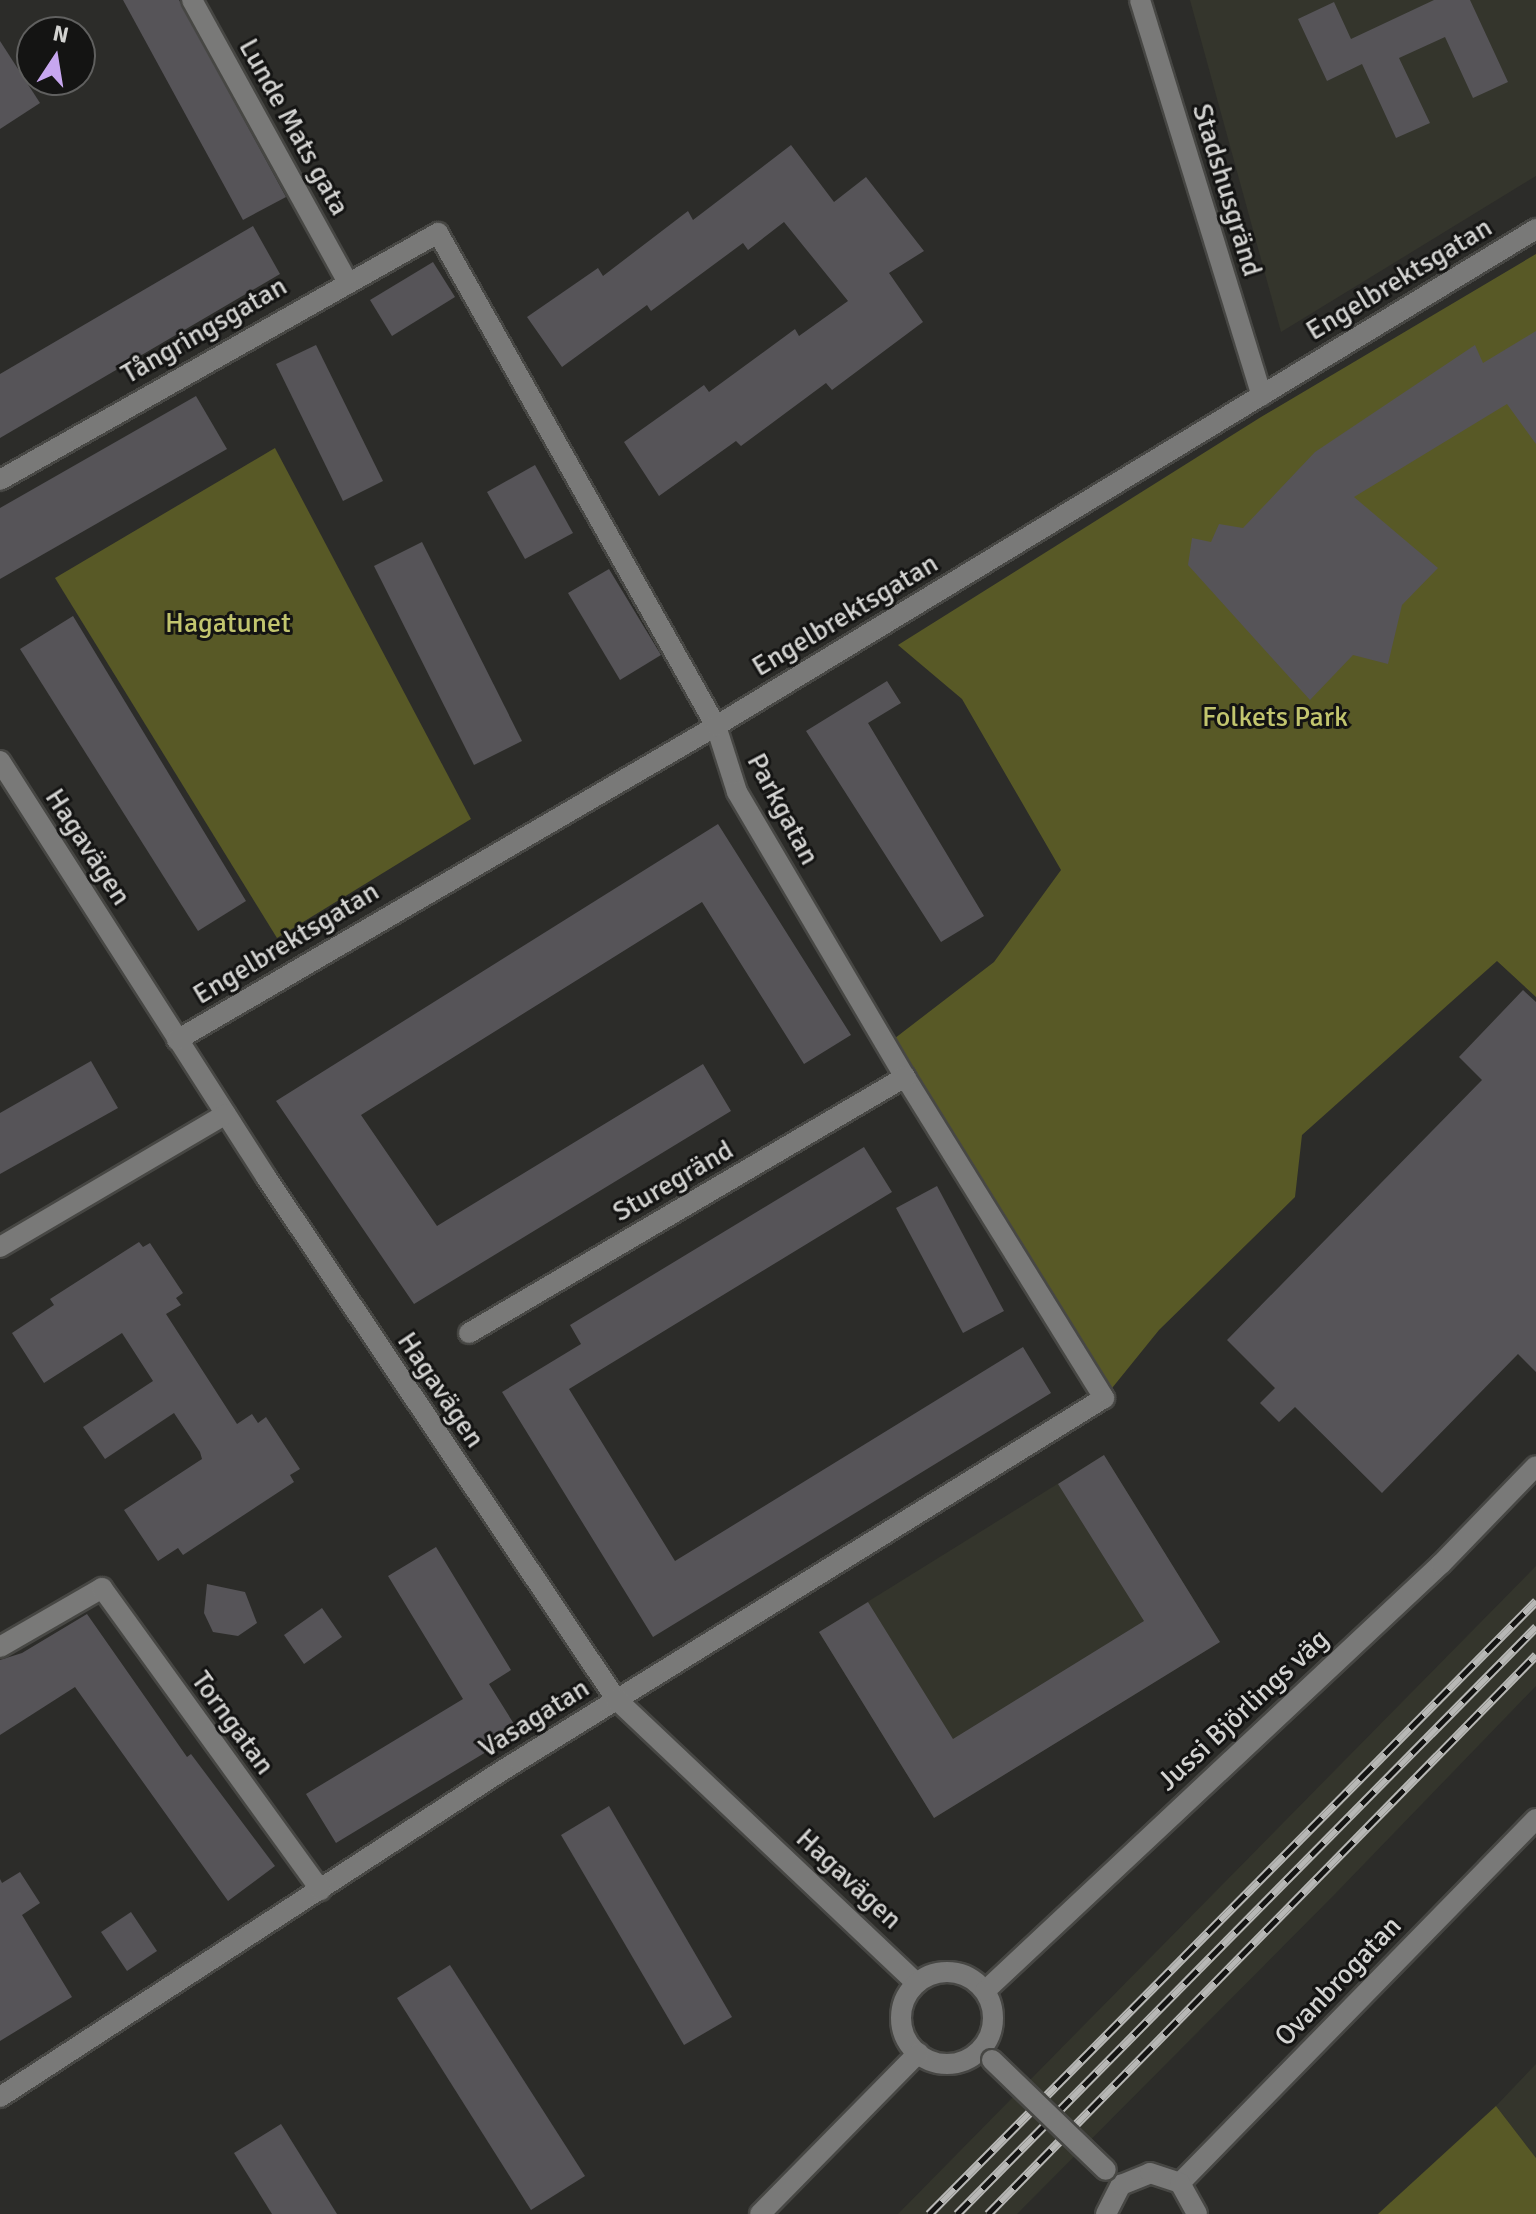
<!DOCTYPE html>
<html>
<head>
<meta charset="utf-8">
<style>
	body { margin:0 }
	#map { position:relative; width:1536px; height:2214px; overflow:hidden; background:#2c2c29; font-family:Signika,sans-serif }
	div>[style] { position:absolute }
	.built>* { inset:0; background:#34352c }
	.green>* { inset:0; background:#585926 }
	.building>* { inset:0; background:#565458 }
	.roads { filter:drop-shadow(2px 0 #474744) drop-shadow(-2px 0 #474744) drop-shadow(0 2px #474744) drop-shadow(0 -2px #474744) }
	.minor>* { height:20px; margin:-10px; padding:0 10px; transform-origin:10px; border-radius:10px; background:#797978 }
	.minor>.ring { margin:-10px; padding:0; box-sizing:content-box; background:none; border:20px solid #797978; border-radius:50% }
	.rail>* { height:9px; margin-top:-4.5px; transform-origin:0; background:repeating-linear-gradient(90deg,#141413 0 18px,#b7b7b5 0 36px); box-sizing:border-box; border-block:2px solid #b7b7b5 }
	.bridges { filter:drop-shadow(2px 0 #474744) drop-shadow(-2px 0 #474744) drop-shadow(0 2px #474744) drop-shadow(0 -2px #474744) }
	.minor-bridge>* { height:20px; margin:-10px; padding:0 10px; transform-origin:10px; border-radius:10px; background:#797978 }
	span { translate:-50% -50%; white-space:nowrap; text-align:center; line-height:1.15; -webkit-text-stroke:6px #141413; paint-order:stroke }
	.street-label { font-size:28px; color:#d3d3d1 }
	.park-label { font-size:28px; color:#c2c56e }
	.north { position:absolute; left:16px; top:16px; width:80px; height:80px; box-sizing:border-box; background:#141413; border:2px solid #60605f; border-radius:50%; rotate:12deg; font-size:22px; font-weight:700; line-height:32px; text-align:center; color:#d3d3d1 }
	.north::after { content:''; display:block; margin:auto; width:28px; height:36px; background:#c7a6ef; clip-path:polygon(50% 0,100% 100%,50% 72%,0 100%) }
</style>
</head>
<body>
<div id="map">
	<div class="built">
		<i style="clip-path:polygon(1190px 0,1536px 0,1536px 176px,1281px 332px)"></i>
		<i style="clip-path:polygon(1104px 1455px,1220px 1642px,934px 1818px,819px 1632px)"></i>
		<i style="clip-path:polygon(1536px 1566px,1536px 1686px,1334px 1895px,1017px 2214px,898px 2214px)"></i>
		<i style="clip-path:polygon(1536px 2064px,1536px 2158px,1496px 2106px)"></i>
	</div>
	<div class="green">
		<i style="clip-path:polygon(1536px 254px,1536px 997px,1497px 961px,1302px 1135px,1295px 1197px,1159px 1330px,1104px 1398px,886px 1045px,994px 962px,1061px 870px,962px 699px,898px 645px,1261px 417px)"></i>
		<i style="clip-path:polygon(275px 448px,471px 819px,277px 938px,55px 578px)"></i>
		<i style="clip-path:polygon(1496px 2106px,1536px 2158px,1536px 2214px,1378px 2214px)"></i>
	</div>
	<div class="building">
		<i style="clip-path:polygon(123px 0,179px 0,286px 197px,243px 220px)"></i>
		<i style="clip-path:polygon(1434px 0,1470px 0,1508px 82px,1473px 98px,1445px 37px,1399px 58px,1430px 123px,1396px 138px,1362px 64px,1327px 81px,1298px 19px,1334px 2px,1351px 39px)"></i>
		<i style="clip-path:polygon(0 41px,40px 103px,0 129px)"></i>
		<i style="clip-path:polygon(791px 145px,834px 202px,866px 177px,924px 251px,889px 273px,923px 322px,832px 390px,826px 383px,741px 446px,736px 441px,659px 496px,624px 442px,704px 385px,709px 392px,795px 329px,799px 336px,848px 301px,784px 222px,748px 250px,743px 243px,651px 311px,647px 305px,562px 367px,527px 317px,598px 268px,603px 276px,688px 211px,693px 220px)"></i>
		<i style="clip-path:polygon(253px 226px,280px 274px,0 438px,0 374px)"></i>
		<i style="clip-path:polygon(433px 262px,455px 297px,392px 336px,370px 300px)"></i>
		<i style="clip-path:polygon(1536px 331px,1536px 444px,1507px 404px,1354px 497px,1438px 568px,1402px 605px,1388px 664px,1353px 655px,1310px 700px,1188px 565px,1192px 538px,1211px 542px,1219px 524px,1243px 528px,1315px 452px,1475px 345px,1483px 363px)"></i>
		<i style="clip-path:polygon(316px 345px,383px 481px,343px 501px,276px 364px)"></i>
		<i style="clip-path:polygon(196px 396px,227px 449px,0 579px,0 508px)"></i>
		<i style="clip-path:polygon(535px 465px,573px 533px,525px 559px,487px 492px)"></i>
		<i style="clip-path:polygon(422px 542px,522px 741px,474px 765px,374px 566px)"></i>
		<i style="clip-path:polygon(609px 569px,661px 655px,620px 680px,568px 593px)"></i>
		<i style="clip-path:polygon(73px 616px,246px 901px,198px 931px,20px 649px)"></i>
		<i style="clip-path:polygon(887px 681px,901px 703px,868px 723px,984px 916px,941px 942px,806px 731px)"></i>
		<i style="clip-path:polygon(718px 824px,851px 1035px,804px 1064px,702px 902px,361px 1115px,437px 1226px,703px 1064px,731px 1111px,414px 1304px,276px 1101px)"></i>
		<i style="clip-path:polygon(1523px 990px,1536px 1002px,1536px 1372px,1518px 1354px,1382px 1493px,1295px 1407px,1279px 1422px,1260px 1403px,1275px 1388px,1227px 1340px,1482px 1080px,1459px 1057px)"></i>
		<i style="clip-path:polygon(91px 1061px,118px 1108px,0 1174px,0 1113px)"></i>
		<i style="clip-path:polygon(864px 1147px,892px 1192px,569px 1389px,675px 1561px,1023px 1347px,1051px 1393px,653px 1637px,502px 1392px,581px 1344px,570px 1325px)"></i>
		<i style="clip-path:polygon(937px 1186px,1004px 1311px,963px 1333px,896px 1208px)"></i>
		<i style="clip-path:polygon(139px 1242px,143px 1247px,150px 1243px,183px 1293px,176px 1298px,181px 1305px,166px 1314px,237px 1424px,252px 1414px,258px 1423px,266px 1417px,300px 1469px,290px 1475px,294px 1482px,183px 1555px,178px 1548px,158px 1561px,124px 1510px,202px 1459px,200px 1452px,174px 1413px,105px 1459px,83px 1427px,153px 1381px,122px 1333px,44px 1383px,12px 1333px,54px 1305px,50px 1299px)"></i>
		<i style="clip-path:polygon(1104px 1455px,1220px 1642px,934px 1818px,819px 1632px,868px 1602px,953px 1739px,1144px 1621px,1058px 1484px)"></i>
		<i style="clip-path:polygon(436px 1547px,511px 1670px,489px 1684px,519px 1732px,336px 1843px,306px 1794px,463px 1699px,388px 1576px)"></i>
		<i style="clip-path:polygon(207px 1584px,245px 1592px,257px 1623px,238px 1636px,213px 1632px,204px 1613px)"></i>
		<i style="clip-path:polygon(322px 1608px,342px 1637px,304px 1664px,284px 1635px)"></i>
		<i style="clip-path:polygon(87px 1614px,187px 1757px,191px 1754px,275px 1866px,228px 1901px,75px 1687px,0 1735px,0 1660px,22px 1653px)"></i>
		<i style="clip-path:polygon(609px 1806px,732px 2017px,684px 2045px,561px 1835px)"></i>
		<i style="clip-path:polygon(20px 1872px,40px 1903px,22px 1915px,72px 1997px,0 2041px,0 1879px,2px 1883px)"></i>
		<i style="clip-path:polygon(131px 1912px,157px 1951px,127px 1971px,101px 1932px)"></i>
		<i style="clip-path:polygon(450px 1965px,585px 2176px,531px 2210px,397px 1998px)"></i>
		<i style="clip-path:polygon(281px 2124px,337px 2214px,272px 2214px,234px 2153px)"></i>
	</div>
	<div class="roads">
		<div class="minor">
			<i style="left:192px;top:0;width:321px;rotate:61.1deg"></i>
			<i style="left:1140px;top:0;width:414px;rotate:72.9deg"></i>
			<i style="left:0;top:480px;width:503px;rotate:-29.42deg"></i>
			<i style="left:438px;top:233px;width:566px;rotate:60.58deg"></i>
			<i style="left:716px;top:726px;width:69px;rotate:72.3deg"></i>
			<i style="left:737px;top:792px;width:331px;rotate:59.5deg"></i>
			<i style="left:905px;top:1077px;width:378px;rotate:58.2deg"></i>
			<i style="left:1104px;top:1398px;width:707px;rotate:148.24deg"></i>
			<i style="left:503px;top:1770px;width:600px;rotate:146.97deg"></i>
			<i style="left:0;top:761px;width:494px;rotate:57.4deg"></i>
			<i style="left:266px;top:1177px;width:628px;rotate:56.16deg"></i>
			<i style="left:616px;top:1699px;width:413px;rotate:43.4deg"></i>
			<i style="left:177px;top:1040px;width:624px;rotate:-30.22deg"></i>
			<i style="left:716px;top:726px;width:959px;rotate:-31.22deg"></i>
			<i style="left:0;top:1247px;width:262px;rotate:-30.5deg"></i>
			<i style="left:469px;top:1333px;width:506px;rotate:-30.42deg"></i>
			<i style="left:0;top:1647px;width:118px;rotate:-30deg"></i>
			<i style="left:102px;top:1588px;width:373px;rotate:54.1deg"></i>
			<i class="ring" style="left:901px;top:1972px;width:72px;height:72px"></i>
			<i style="left:985px;top:1991px;width:625px;rotate:-43.12deg"></i>
			<i style="left:1441px;top:1564px;width:136px;rotate:-45.9deg"></i>
			<i style="left:1180px;top:2183px;width:509px;rotate:-45.64deg"></i>
			<i style="left:760px;top:2214px;width:226px;rotate:-45.5deg"></i>
			<i style="left:1106px;top:2214px;width:33px;rotate:-63deg"></i>
			<i style="left:1121px;top:2185px;width:31px;rotate:-22deg"></i>
			<i style="left:1150px;top:2173px;width:32px;rotate:18deg"></i>
			<i style="left:1180px;top:2183px;width:35px;rotate:61deg"></i>
		</div>
	</div>
	<div class="rail">
		<i style="left:929px;top:2214px;width:863px;rotate:-45.28deg"></i>
		<i style="left:957px;top:2214px;width:825px;rotate:-45.39deg"></i>
		<i style="left:988px;top:2214px;width:783px;rotate:-45.57deg"></i>
	</div>
	<div class="bridges">
		<div class="minor-bridge">
			<i style="left:992px;top:2060px;width:158px;rotate:44deg"></i>
		</div>
	</div>
	<div class="street-label">
		<span style="left:294px;top:127px;rotate:61deg">Lunde Mats gata</span>
		<span style="left:1227px;top:190px;rotate:73deg">Stadshusgränd</span>
		<span style="left:1399px;top:279px;rotate:-31deg">Engelbrektsgatan</span>
		<span style="left:204px;top:330px;rotate:-30deg">Tångringsgatan</span>
		<span style="left:845px;top:615px;rotate:-31deg">Engelbrektsgatan</span>
		<span style="left:783px;top:809px;rotate:62deg">Parkgatan</span>
		<span style="left:88px;top:847px;rotate:57deg">Hagavägen</span>
		<span style="left:286px;top:943px;rotate:-31deg">Engelbrektsgatan</span>
		<span style="left:673px;top:1181px;rotate:-30deg">Sturegränd</span>
		<span style="left:441px;top:1390px;rotate:56deg">Hagavägen</span>
		<span style="left:1243px;top:1710px;rotate:-43deg">Jussi Björlings väg</span>
		<span style="left:534px;top:1718px;rotate:-32deg">Vasagatan</span>
		<span style="left:233px;top:1723px;rotate:54deg">Torngatan</span>
		<span style="left:849px;top:1879px;rotate:43deg">Hagavägen</span>
		<span style="left:1338px;top:1981px;rotate:-46deg">Ovanbrogatan</span>
	</div>
	<div class="park-label">
		<span style="left:228px;top:623px">Hagatunet</span>
		<span style="left:1275px;top:717px">Folkets Park</span>
	</div>
	<div class="north">N</div>
</div>
</body>
</html>
